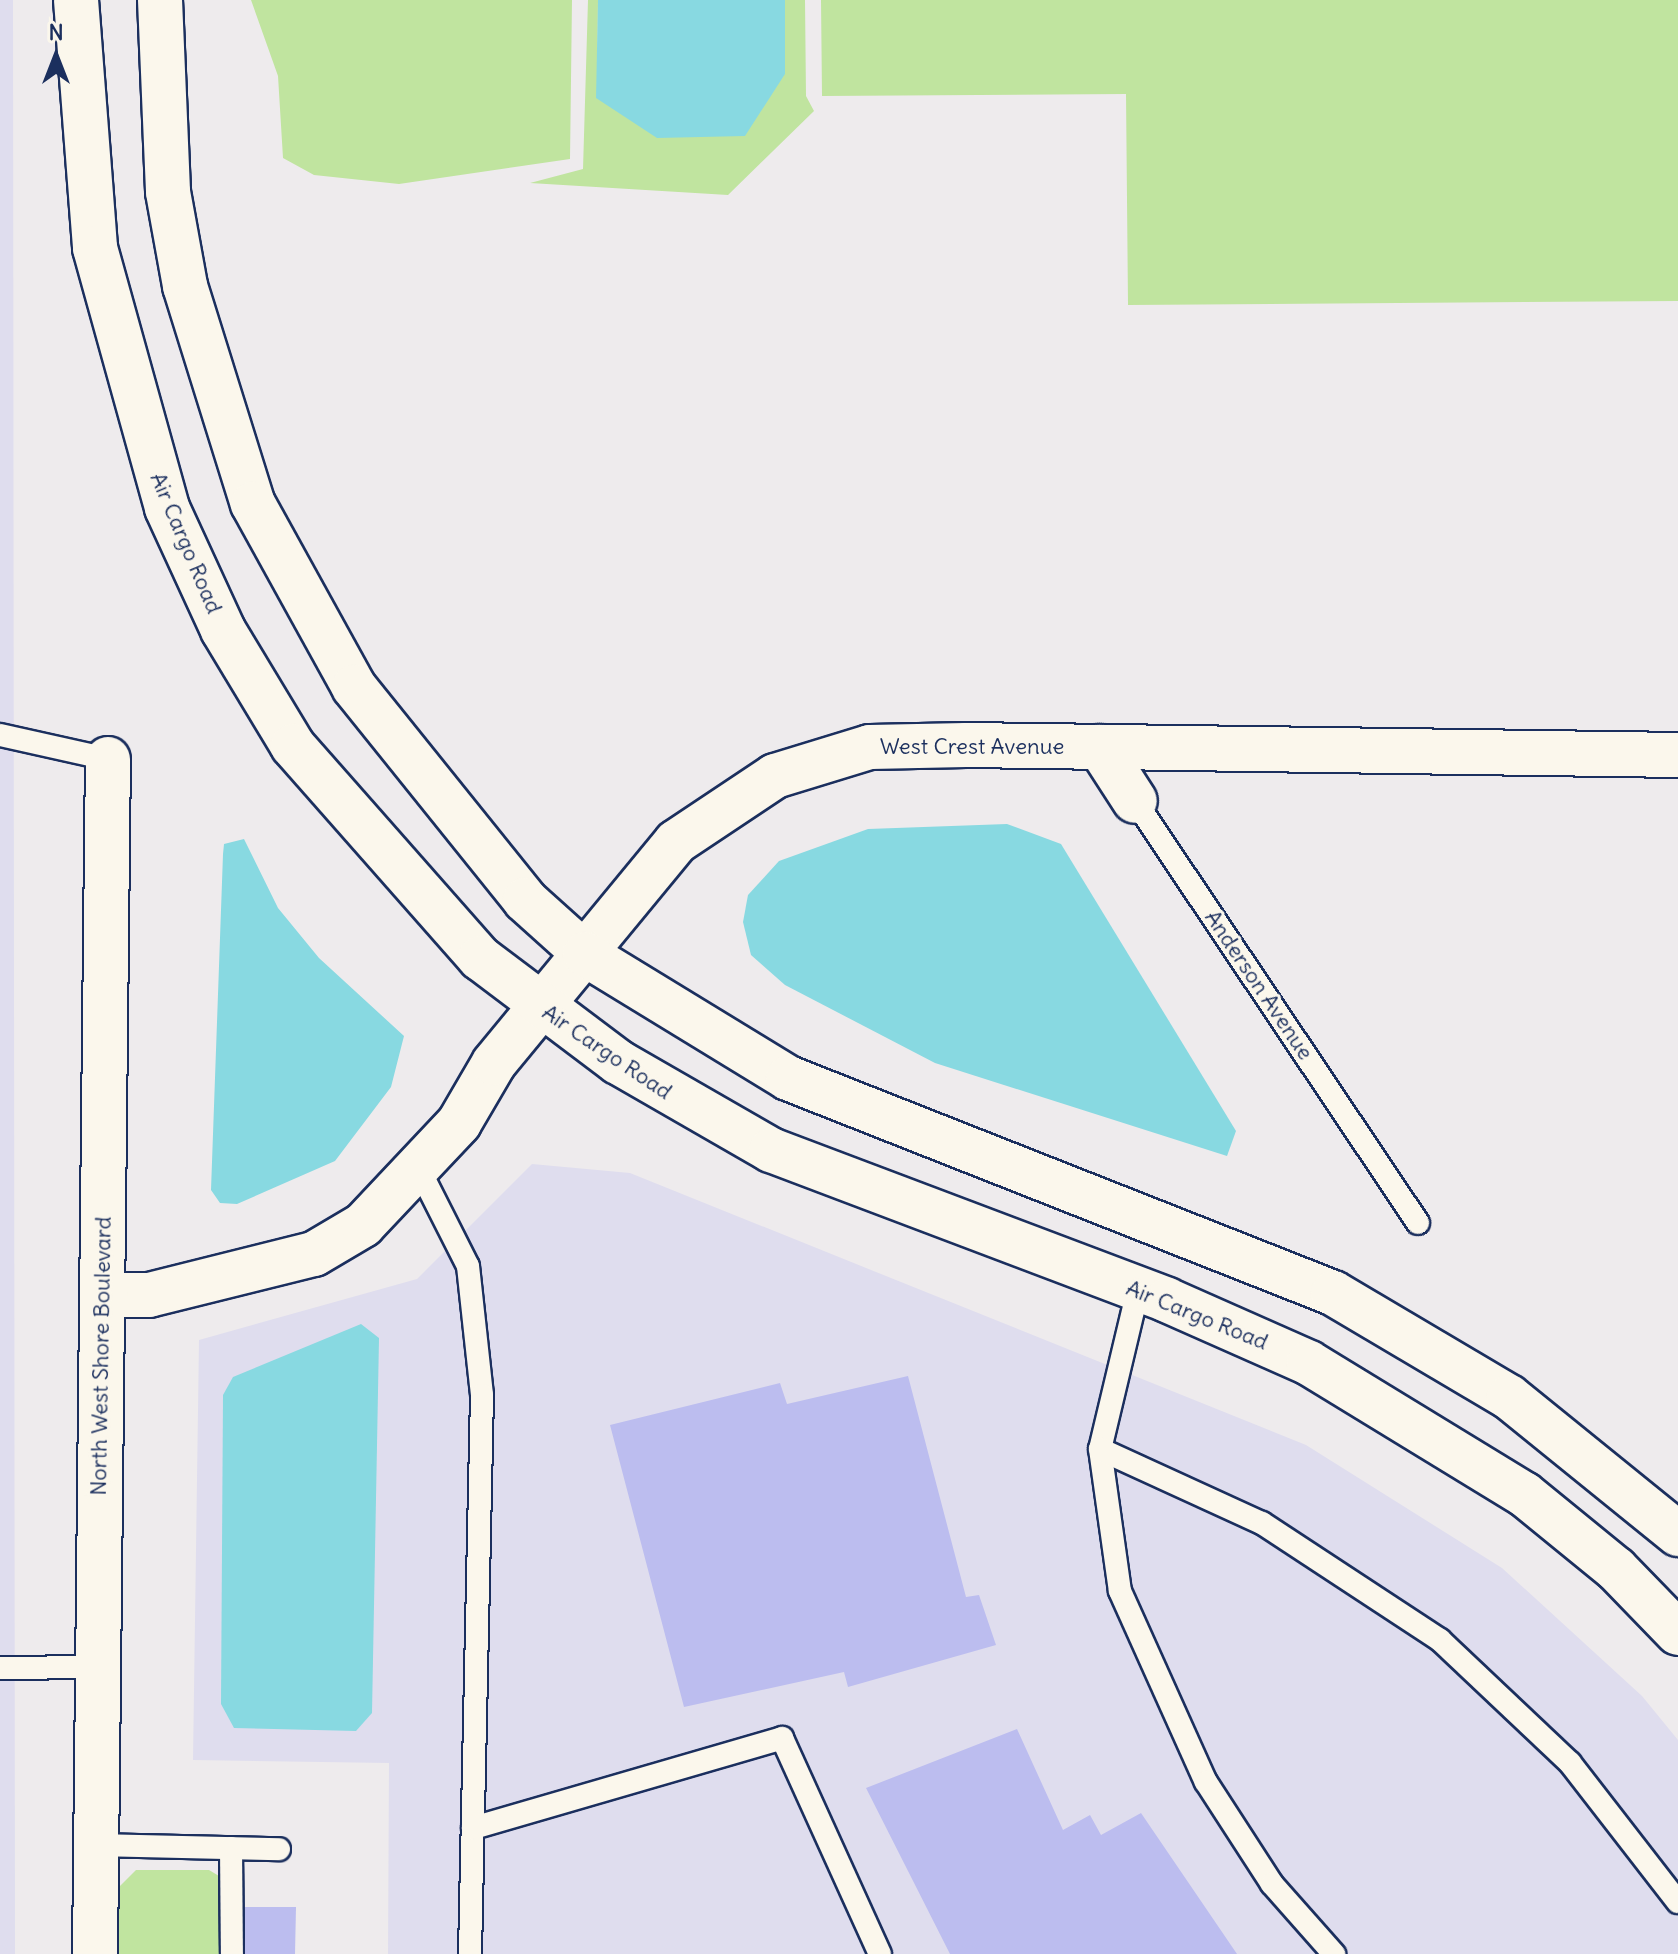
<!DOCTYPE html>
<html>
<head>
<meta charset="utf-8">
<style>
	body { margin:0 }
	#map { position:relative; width:1678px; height:1954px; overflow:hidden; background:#eeebed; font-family:Delius,sans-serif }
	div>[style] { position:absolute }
	.built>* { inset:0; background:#dfddee }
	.green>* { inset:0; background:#c0e49f }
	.water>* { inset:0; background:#88d9e1 }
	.building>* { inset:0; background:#bcbdef }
	.roads { filter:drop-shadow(2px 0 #1b2f5e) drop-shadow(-2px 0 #1b2f5e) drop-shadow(0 2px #1b2f5e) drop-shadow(0 -2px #1b2f5e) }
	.service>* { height:22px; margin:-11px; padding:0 11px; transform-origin:11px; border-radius:11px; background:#fbf7ec }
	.minor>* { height:44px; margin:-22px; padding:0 22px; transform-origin:22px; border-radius:22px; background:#fbf7ec }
	.tertiary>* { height:44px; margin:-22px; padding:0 22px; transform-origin:22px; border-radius:22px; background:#fbf7ec }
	span { translate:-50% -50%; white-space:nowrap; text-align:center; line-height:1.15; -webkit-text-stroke:6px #fbf7ec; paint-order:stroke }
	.street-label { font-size:22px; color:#1b2f5e }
	.north { position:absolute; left:16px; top:16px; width:80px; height:80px; -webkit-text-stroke:6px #fbf7ec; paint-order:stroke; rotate:0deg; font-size:22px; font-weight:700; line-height:32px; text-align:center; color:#1b2f5e }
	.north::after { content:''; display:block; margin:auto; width:28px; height:36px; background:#1b2f5e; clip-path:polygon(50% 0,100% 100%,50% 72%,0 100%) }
</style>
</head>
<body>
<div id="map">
	<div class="built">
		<i style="clip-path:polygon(0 0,13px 0,15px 1954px,0 1954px)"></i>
		<i style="clip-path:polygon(532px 1164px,630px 1173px,1306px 1445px,1502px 1568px,1642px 1696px,1678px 1740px,1678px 1954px,388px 1954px,389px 1763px,193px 1760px,199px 1340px,417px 1279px)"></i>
	</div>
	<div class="green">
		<i style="clip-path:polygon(251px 0,572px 0,570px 159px,399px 184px,314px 175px,283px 158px,278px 76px)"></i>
		<i style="clip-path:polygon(588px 0,598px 0,597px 97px,785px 74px,785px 0,805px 0,806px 96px,814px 111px,728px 195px,530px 183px,583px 169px)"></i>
		<i style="clip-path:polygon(821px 0,1678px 0,1678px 301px,1128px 305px,1126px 94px,822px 96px)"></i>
		<i style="clip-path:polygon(136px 1870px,209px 1870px,219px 1876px,220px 1954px,115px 1954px,115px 1891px)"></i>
	</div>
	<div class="water">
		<i style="clip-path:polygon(598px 0,785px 0,785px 74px,745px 136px,657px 138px,596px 98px)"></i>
		<i style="clip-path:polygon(1007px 824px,1061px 844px,1236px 1131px,1227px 1156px,935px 1063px,785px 985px,751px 955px,743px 922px,748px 895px,779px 861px,868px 829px)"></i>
		<i style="clip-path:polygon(244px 839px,278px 908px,319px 958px,404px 1036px,391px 1087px,335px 1161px,237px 1204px,220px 1203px,211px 1190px,223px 854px,224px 844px)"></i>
		<i style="clip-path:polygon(361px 1324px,379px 1338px,372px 1713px,356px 1731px,234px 1728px,221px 1704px,223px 1395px,233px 1377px)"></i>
	</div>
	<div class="building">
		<i style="clip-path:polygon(908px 1376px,966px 1597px,979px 1595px,996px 1645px,848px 1687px,844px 1672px,684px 1707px,610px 1425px,780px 1383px,787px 1404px)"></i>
		<i style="clip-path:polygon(1017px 1729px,1063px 1830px,1090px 1815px,1101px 1835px,1141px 1813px,1237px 1954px,950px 1954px,866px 1788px)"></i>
		<i style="clip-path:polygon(244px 1907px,296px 1907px,295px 1954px,244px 1954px)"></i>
	</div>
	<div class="roads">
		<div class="service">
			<i style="left:0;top:735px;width:111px;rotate:12.5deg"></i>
			<i style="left:1135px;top:801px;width:508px;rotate:56.15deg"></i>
			<i style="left:420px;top:1171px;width:106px;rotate:63.2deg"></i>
			<i style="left:468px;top:1266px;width:130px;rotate:83.8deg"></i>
			<i style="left:482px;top:1395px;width:559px;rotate:91.23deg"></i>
			<i style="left:1138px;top:1290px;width:163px;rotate:103.4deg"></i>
			<i style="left:1100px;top:1449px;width:143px;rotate:82deg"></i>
			<i style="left:1120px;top:1591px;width:209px;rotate:65.8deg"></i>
			<i style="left:1206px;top:1782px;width:121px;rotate:57.1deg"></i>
			<i style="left:1272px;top:1884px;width:94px;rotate:48.5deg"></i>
			<i style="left:1100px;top:1449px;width:178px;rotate:24.6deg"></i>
			<i style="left:1262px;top:1523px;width:213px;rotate:33.3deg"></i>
			<i style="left:1440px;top:1640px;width:179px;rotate:43.4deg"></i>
			<i style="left:1570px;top:1763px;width:176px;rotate:52.2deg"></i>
			<i style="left:0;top:1668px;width:98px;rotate:-0.6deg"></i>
			<i style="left:473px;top:1828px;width:322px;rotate:-16.2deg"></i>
			<i style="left:782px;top:1738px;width:237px;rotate:65.6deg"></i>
			<i style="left:96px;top:1845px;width:183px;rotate:1.3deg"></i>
			<i style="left:231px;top:1848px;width:106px;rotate:89.5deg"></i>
		</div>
		<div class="minor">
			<i style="left:1100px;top:747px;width:64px;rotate:57.1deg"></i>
			<i style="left:102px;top:1295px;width:47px"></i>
			<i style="left:149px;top:1295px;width:170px;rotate:-14deg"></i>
			<i style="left:314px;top:1254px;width:57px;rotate:-30.6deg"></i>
			<i style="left:363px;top:1225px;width:140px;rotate:-46.7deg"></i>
			<i style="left:459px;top:1123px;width:69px;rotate:-59.7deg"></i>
			<i style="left:494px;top:1063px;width:286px;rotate:-50.5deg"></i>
			<i style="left:676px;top:842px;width:119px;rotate:-33.7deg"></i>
			<i style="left:775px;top:776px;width:99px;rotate:-17deg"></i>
			<i style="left:870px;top:747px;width:96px;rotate:-1.2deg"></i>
			<i style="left:966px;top:745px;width:712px;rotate:0.8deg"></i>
			<i style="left:95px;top:1954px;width:1195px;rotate:-89.38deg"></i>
		</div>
		<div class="tertiary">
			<i style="left:76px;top:0;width:249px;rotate:85.6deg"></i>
			<i style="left:95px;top:248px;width:270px;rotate:74.5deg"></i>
			<i style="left:167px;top:508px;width:134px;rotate:65.3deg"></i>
			<i style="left:223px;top:630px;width:135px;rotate:58.9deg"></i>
			<i style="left:293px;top:746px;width:283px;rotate:48.6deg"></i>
			<i style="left:480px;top:958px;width:173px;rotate:37deg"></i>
			<i style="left:618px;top:1062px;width:177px;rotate:29.9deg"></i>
			<i style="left:771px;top:1150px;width:423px;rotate:20.7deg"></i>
			<i style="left:1167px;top:1300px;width:155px;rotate:23.9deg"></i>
			<i style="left:1309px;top:1363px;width:252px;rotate:31.4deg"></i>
			<i style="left:1524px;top:1494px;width:119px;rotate:39.2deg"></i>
			<i style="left:1616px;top:1569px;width:89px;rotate:45.9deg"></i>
			<i style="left:160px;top:0;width:192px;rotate:87.6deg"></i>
			<i style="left:168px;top:192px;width:96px;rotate:79.7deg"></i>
			<i style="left:185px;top:286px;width:228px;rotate:72.7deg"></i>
			<i style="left:253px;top:504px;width:209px;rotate:61.1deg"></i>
			<i style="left:354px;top:687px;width:273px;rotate:51.2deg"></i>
			<i style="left:525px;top:900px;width:81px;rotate:42deg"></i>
			<i style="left:585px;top:954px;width:238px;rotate:31.4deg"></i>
			<i style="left:788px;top:1078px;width:586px;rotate:21.53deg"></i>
			<i style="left:1333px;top:1293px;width:204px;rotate:30.6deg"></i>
			<i style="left:1509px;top:1397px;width:218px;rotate:39deg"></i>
		</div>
	</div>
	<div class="street-label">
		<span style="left:186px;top:543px;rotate:67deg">Air Cargo Road</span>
		<span style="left:972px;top:747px">West Crest Avenue</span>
		<span style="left:1259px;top:985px;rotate:56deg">Anderson Avenue</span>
		<span style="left:607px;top:1052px;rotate:34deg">Air Cargo Road</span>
		<span style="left:1197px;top:1315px;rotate:22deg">Air Cargo Road</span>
		<span style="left:101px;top:1356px;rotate:-89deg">North West Shore Boulevard</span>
	</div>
	<div class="north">N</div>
</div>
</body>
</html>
